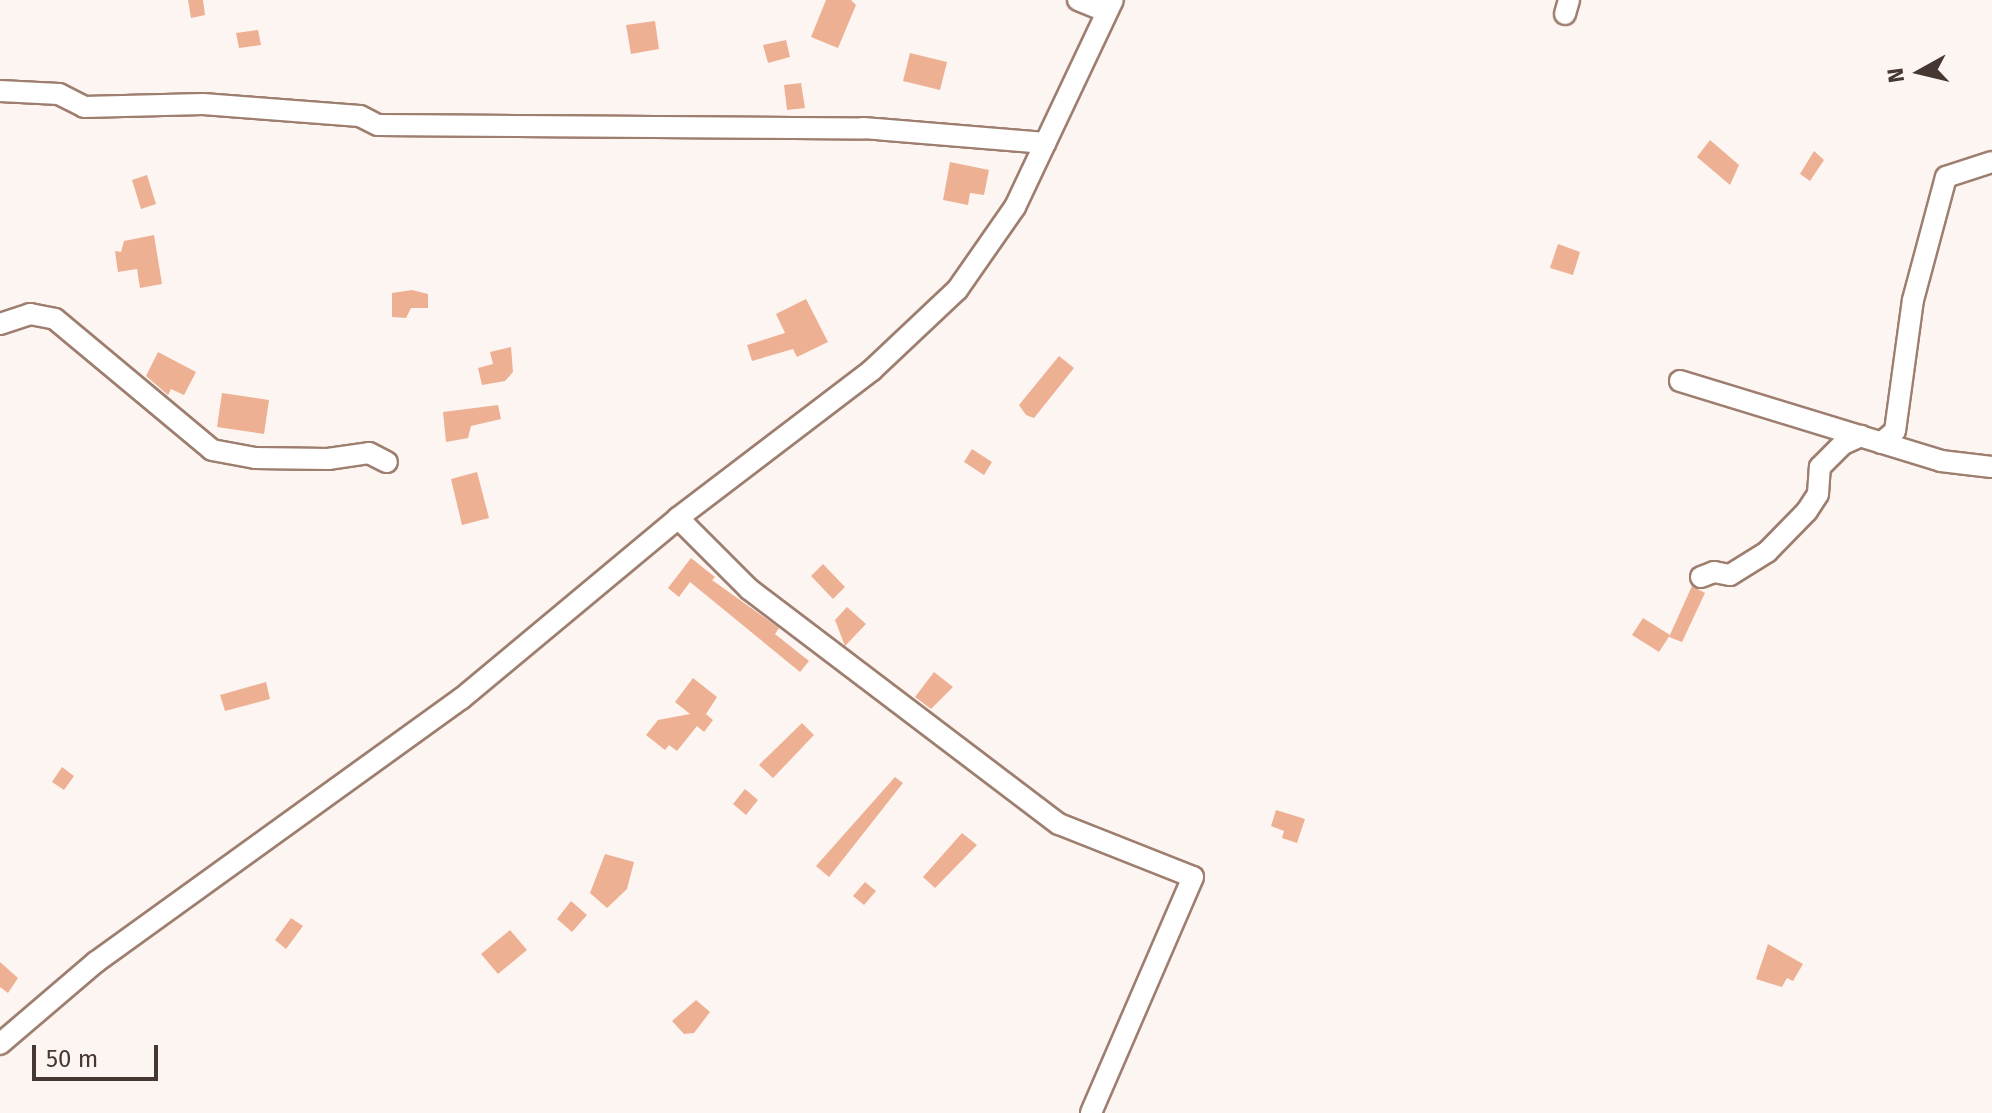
<!DOCTYPE html>
<html>
<head>
<meta charset="utf-8">
<style>
	body { margin:0 }
	#map { position:relative; width:1992px; height:1113px; overflow:hidden; background:#fdf5f2; font-family:"Fira Sans",sans-serif }
	div>[style] { position:absolute }
	.building>* { inset:0; background:#edb093 }
	.roads { filter:drop-shadow(2px 0 #9e7e6f) drop-shadow(-2px 0 #9e7e6f) drop-shadow(0 2px #9e7e6f) drop-shadow(0 -2px #9e7e6f) }
	.minor>* { height:20px; margin:-10px; padding:0 10px; transform-origin:10px; border-radius:10px; background:#fff }
	span { translate:-50% -50%; white-space:nowrap; text-align:center; line-height:1.15; -webkit-text-stroke:6px #fdf5f2; paint-order:stroke }
	.north { position:absolute; left:1880px; top:32px; width:80px; height:80px; -webkit-text-stroke:6px #fdf5f2; paint-order:stroke; rotate:262deg; font-size:22px; font-weight:700; line-height:32px; text-align:center; color:#453731 }
	.north::after { content:''; display:block; margin:auto; width:28px; height:36px; background:#453731; clip-path:polygon(50% 0,100% 100%,50% 72%,0 100%) }
	.scale { position:absolute; left:32px; top:1045px; width:126px; height:36px; box-sizing:border-box; border:4px solid #453731; border-top:0; padding-left:10px; font-size:24px; line-height:28px; white-space:nowrap; color:#453731; -webkit-text-stroke:6px #fdf5f2; paint-order:stroke }
</style>
</head>
<body>
<div id="map">
	<div class="building">
		<i style="clip-path:polygon(188px 0,203px 0,205px 15px,191px 18px)"></i>
		<i style="clip-path:polygon(826px 0,851px 0,856px 5px,838px 48px,811px 37px)"></i>
		<i style="clip-path:polygon(655px 21px,659px 49px,631px 54px,626px 25px)"></i>
		<i style="clip-path:polygon(258px 30px,261px 45px,239px 48px,236px 33px)"></i>
		<i style="clip-path:polygon(786px 40px,790px 57px,768px 63px,763px 45px)"></i>
		<i style="clip-path:polygon(910px 53px,947px 62px,940px 90px,903px 81px)"></i>
		<i style="clip-path:polygon(801px 83px,805px 108px,787px 110px,784px 85px)"></i>
		<i style="clip-path:polygon(1710px 140px,1739px 165px,1730px 185px,1697px 157px)"></i>
		<i style="clip-path:polygon(1814px 151px,1824px 160px,1810px 181px,1800px 174px)"></i>
		<i style="clip-path:polygon(950px 162px,989px 170px,984px 195px,970px 193px,968px 205px,943px 200px)"></i>
		<i style="clip-path:polygon(147px 175px,156px 204px,141px 209px,132px 180px)"></i>
		<i style="clip-path:polygon(154px 235px,162px 284px,140px 288px,137px 269px,118px 272px,115px 251px,121px 252px,124px 241px)"></i>
		<i style="clip-path:polygon(1558px 244px,1580px 252px,1573px 275px,1550px 268px)"></i>
		<i style="clip-path:polygon(412px 290px,428px 294px,428px 308px,411px 308px,406px 318px,392px 317px,392px 293px)"></i>
		<i style="clip-path:polygon(806px 299px,828px 342px,797px 357px,793px 349px,752px 361px,747px 345px,785px 333px,776px 314px)"></i>
		<i style="clip-path:polygon(511px 347px,513px 372px,505px 381px,482px 385px,478px 368px,493px 364px,490px 352px)"></i>
		<i style="clip-path:polygon(158px 352px,196px 372px,184px 395px,171px 389px,168px 395px,146px 376px)"></i>
		<i style="clip-path:polygon(1059px 356px,1074px 368px,1034px 418px,1026px 415px,1019px 405px)"></i>
		<i style="clip-path:polygon(222px 393px,269px 400px,264px 434px,217px 427px)"></i>
		<i style="clip-path:polygon(498px 405px,501px 419px,471px 426px,468px 438px,446px 442px,443px 412px)"></i>
		<i style="clip-path:polygon(972px 449px,992px 462px,984px 475px,964px 462px)"></i>
		<i style="clip-path:polygon(477px 472px,489px 518px,462px 525px,451px 479px)"></i>
		<i style="clip-path:polygon(691px 558px,715px 577px,712px 580px,779px 628px,775px 634px,809px 661px,800px 672px,690px 582px,679px 597px,668px 588px)"></i>
		<i style="clip-path:polygon(823px 564px,845px 587px,833px 599px,811px 576px)"></i>
		<i style="clip-path:polygon(1692px 586px,1705px 593px,1682px 642px,1669px 637px)"></i>
		<i style="clip-path:polygon(847px 607px,866px 624px,845px 646px,835px 620px)"></i>
		<i style="clip-path:polygon(1643px 618px,1670px 635px,1659px 652px,1632px 635px)"></i>
		<i style="clip-path:polygon(934px 672px,953px 687px,931px 709px,915px 697px)"></i>
		<i style="clip-path:polygon(693px 678px,717px 697px,706px 714px,713px 720px,704px 732px,697px 726px,677px 751px,669px 745px,665px 750px,646px 735px,658px 720px,690px 714px,675px 702px)"></i>
		<i style="clip-path:polygon(266px 682px,270px 699px,225px 711px,220px 695px)"></i>
		<i style="clip-path:polygon(802px 723px,814px 735px,773px 778px,759px 765px)"></i>
		<i style="clip-path:polygon(62px 767px,74px 776px,64px 790px,52px 782px)"></i>
		<i style="clip-path:polygon(895px 777px,903px 783px,829px 877px,816px 866px)"></i>
		<i style="clip-path:polygon(745px 789px,758px 800px,746px 815px,733px 804px)"></i>
		<i style="clip-path:polygon(1276px 810px,1305px 819px,1297px 843px,1282px 838px,1284px 831px,1271px 826px)"></i>
		<i style="clip-path:polygon(962px 833px,977px 845px,935px 888px,923px 877px)"></i>
		<i style="clip-path:polygon(605px 854px,634px 862px,627px 889px,607px 908px,590px 893px)"></i>
		<i style="clip-path:polygon(865px 882px,876px 891px,864px 905px,853px 896px)"></i>
		<i style="clip-path:polygon(571px 901px,587px 915px,572px 932px,557px 919px)"></i>
		<i style="clip-path:polygon(291px 918px,303px 926px,286px 949px,275px 940px)"></i>
		<i style="clip-path:polygon(510px 930px,527px 950px,498px 974px,481px 954px)"></i>
		<i style="clip-path:polygon(1768px 944px,1803px 964px,1793px 981px,1787px 978px,1782px 987px,1756px 979px)"></i>
		<i style="clip-path:polygon(0 962px,18px 978px,8px 993px,0 987px)"></i>
		<i style="clip-path:polygon(696px 1000px,710px 1012px,694px 1033px,684px 1034px,672px 1021px)"></i>
	</div>
	<div class="roads">
		<div class="minor">
			<i style="left:1078px;top:0;width:31px;rotate:22deg"></i>
			<i style="left:1565px;top:14px;width:15px;rotate:-74deg"></i>
			<i style="left:0;top:91px;width:59px;rotate:2.9deg"></i>
			<i style="left:59px;top:94px;width:28px;rotate:27deg"></i>
			<i style="left:84px;top:107px;width:119px;rotate:-1.4deg"></i>
			<i style="left:203px;top:104px;width:157px;rotate:4.4deg"></i>
			<i style="left:360px;top:116px;width:20px;rotate:27deg"></i>
			<i style="left:378px;top:125px;width:485px;rotate:0.4deg"></i>
			<i style="left:863px;top:128px;width:183px;rotate:4.7deg"></i>
			<i style="left:0;top:324px;width:32px;rotate:-18deg"></i>
			<i style="left:30px;top:314px;width:25px;rotate:11deg"></i>
			<i style="left:55px;top:319px;width:204px;rotate:39.8deg"></i>
			<i style="left:212px;top:450px;width:44px;rotate:10.5deg"></i>
			<i style="left:255px;top:458px;width:73px;rotate:0.8deg"></i>
			<i style="left:328px;top:459px;width:41px;rotate:-8.3deg"></i>
			<i style="left:369px;top:453px;width:20px;rotate:27deg"></i>
			<i style="left:1680px;top:381px;width:273px;rotate:17deg"></i>
			<i style="left:1941px;top:461px;width:51px;rotate:6.7deg"></i>
			<i style="left:1881px;top:443px;width:18px;rotate:-41deg"></i>
			<i style="left:1895px;top:431px;width:132px;rotate:-82.2deg"></i>
			<i style="left:1913px;top:300px;width:127px;rotate:-75deg"></i>
			<i style="left:1946px;top:177px;width:48px;rotate:-18.1deg"></i>
			<i style="left:678px;top:518px;width:100px;rotate:45deg"></i>
			<i style="left:749px;top:589px;width:389px;rotate:37.2deg"></i>
			<i style="left:1059px;top:824px;width:144px;rotate:21.6deg"></i>
			<i style="left:1193px;top:877px;width:257px;rotate:113.4deg"></i>
			<i style="left:1701px;top:577px;width:14px;rotate:-21deg"></i>
			<i style="left:1714px;top:572px;width:16px;rotate:11deg"></i>
			<i style="left:1730px;top:575px;width:44px;rotate:-31.9deg"></i>
			<i style="left:1767px;top:552px;width:57px;rotate:-45.7deg"></i>
			<i style="left:1807px;top:511px;width:20px;rotate:-57deg"></i>
			<i style="left:1818px;top:494px;width:27px;rotate:-86deg"></i>
			<i style="left:1820px;top:467px;width:33px;rotate:-45deg"></i>
			<i style="left:1843px;top:444px;width:20px;rotate:-24deg"></i>
			<i style="left:0;top:1044px;width:126px;rotate:-40.5deg"></i>
			<i style="left:96px;top:962px;width:450px;rotate:-35.8deg"></i>
			<i style="left:461px;top:699px;width:283px;rotate:-39.8deg"></i>
			<i style="left:678px;top:518px;width:244px;rotate:-37.3deg"></i>
			<i style="left:872px;top:370px;width:117px;rotate:-43.3deg"></i>
			<i style="left:957px;top:290px;width:101px;rotate:-55.1deg"></i>
			<i style="left:1015px;top:207px;width:229px;rotate:-64.7deg"></i>
		</div>
	</div>
	<div class="north">N</div>
	<div class="scale">50 m</div>
</div>
</body>
</html>
